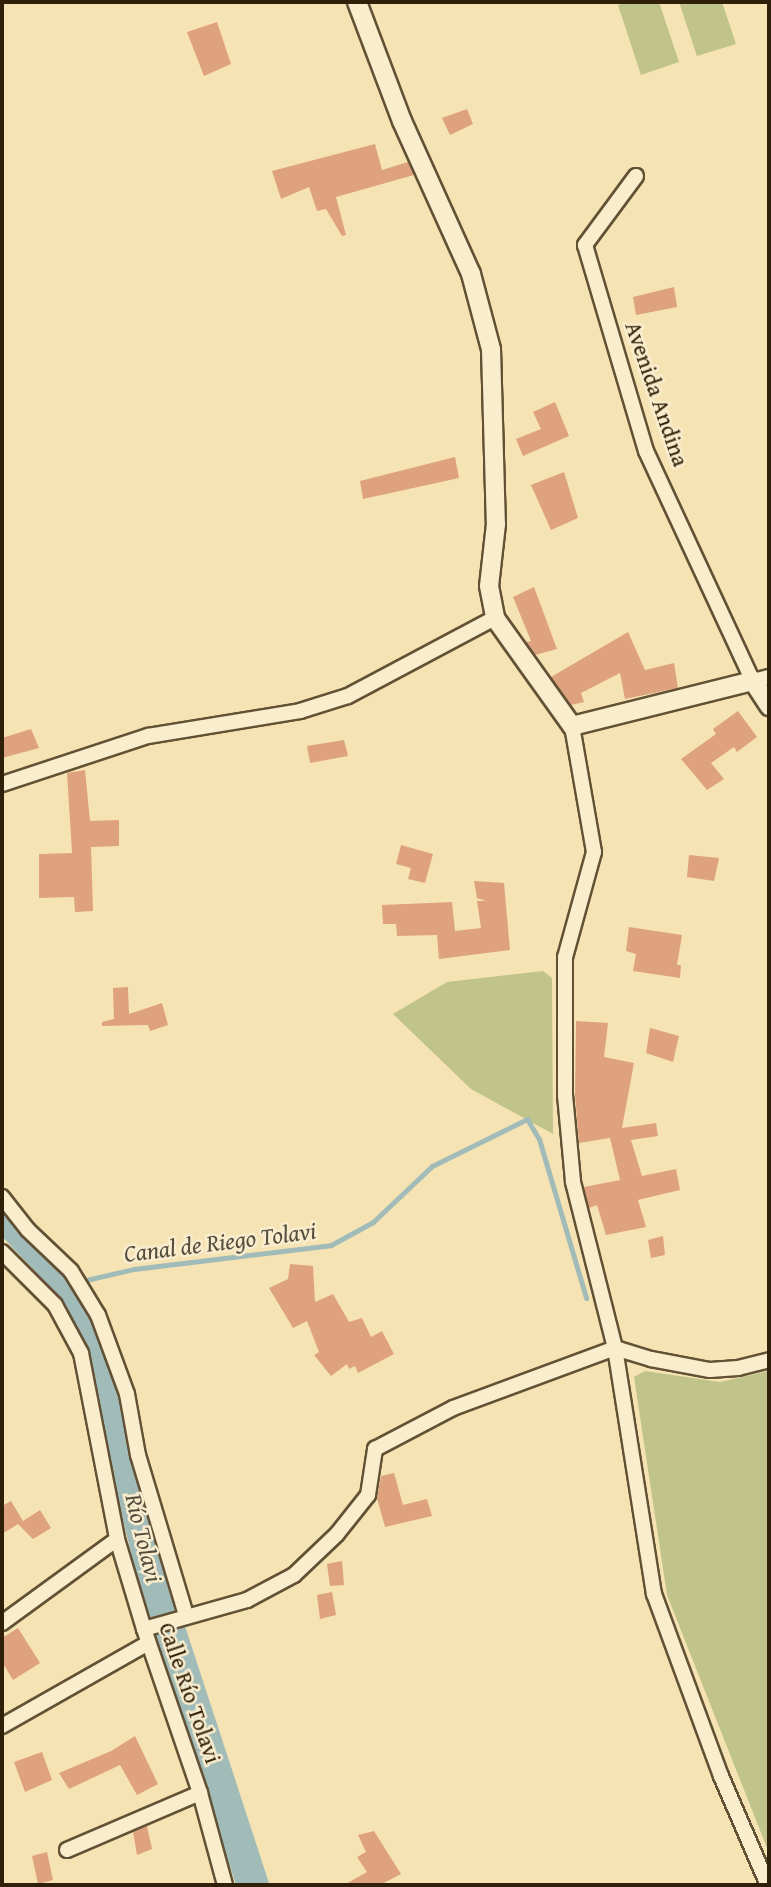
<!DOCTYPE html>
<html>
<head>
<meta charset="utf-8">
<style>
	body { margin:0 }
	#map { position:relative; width:771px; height:1887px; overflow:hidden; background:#f6e3b3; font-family:"Gentium Book Plus",serif }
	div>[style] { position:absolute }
	.green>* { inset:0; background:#c0c38a }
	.stream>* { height:5px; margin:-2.5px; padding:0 2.5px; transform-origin:2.5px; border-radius:2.5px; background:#a1bbb8 }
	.river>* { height:32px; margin:-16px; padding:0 16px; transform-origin:16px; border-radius:16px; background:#a1bbb8 }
	.building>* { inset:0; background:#dfa27e }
	.roads { filter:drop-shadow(2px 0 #625134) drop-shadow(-2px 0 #625134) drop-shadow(0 2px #625134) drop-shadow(0 -2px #625134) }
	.minor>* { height:14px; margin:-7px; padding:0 7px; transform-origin:7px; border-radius:7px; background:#f9edce }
	.tertiary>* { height:18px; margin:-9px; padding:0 9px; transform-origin:9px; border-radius:9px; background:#f9edce }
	span { translate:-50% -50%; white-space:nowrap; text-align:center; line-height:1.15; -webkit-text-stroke:5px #f9edce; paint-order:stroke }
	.street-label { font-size:23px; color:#312009 }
	.water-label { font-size:24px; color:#534e3e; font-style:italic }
	.frame { position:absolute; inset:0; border:4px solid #312009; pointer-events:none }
</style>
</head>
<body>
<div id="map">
	<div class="green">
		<i style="clip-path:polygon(629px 2px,659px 2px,679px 62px,641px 75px,618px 5px)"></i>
		<i style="clip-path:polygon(679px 2px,722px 2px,736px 44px,697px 56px)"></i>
		<i style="clip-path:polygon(543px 971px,552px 978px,553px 1134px,471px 1089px,393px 1014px,447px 982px)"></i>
		<i style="clip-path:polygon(645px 1371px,720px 1382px,769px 1371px,769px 1853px,667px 1595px,634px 1377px)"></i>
	</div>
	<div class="stream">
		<i style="left:69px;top:1284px;width:67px;rotate:-13deg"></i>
		<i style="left:134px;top:1269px;width:198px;rotate:-6.9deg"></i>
		<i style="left:331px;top:1245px;width:48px;rotate:-28.7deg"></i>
		<i style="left:373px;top:1222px;width:81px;rotate:-43.5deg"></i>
		<i style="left:432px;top:1166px;width:106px;rotate:-26.3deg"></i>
		<i style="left:527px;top:1119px;width:23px;rotate:59deg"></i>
		<i style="left:539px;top:1139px;width:166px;rotate:73.5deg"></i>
	</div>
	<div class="river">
		<i style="left:2px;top:1213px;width:98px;rotate:46.7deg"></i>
		<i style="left:69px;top:1284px;width:55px;rotate:64.4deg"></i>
		<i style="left:93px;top:1334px;width:272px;rotate:76deg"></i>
		<i style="left:159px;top:1598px;width:302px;rotate:71.9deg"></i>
	</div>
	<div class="building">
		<i style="clip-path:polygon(217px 22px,231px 64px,204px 76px,187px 32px)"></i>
		<i style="clip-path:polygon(467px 109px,473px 124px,450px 135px,442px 118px)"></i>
		<i style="clip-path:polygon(375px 144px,382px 170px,408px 162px,414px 175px,336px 197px,346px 235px,342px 236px,326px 209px,317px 211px,309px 187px,281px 199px,272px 171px)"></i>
		<i style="clip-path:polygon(674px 287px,677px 307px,636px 315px,633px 297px)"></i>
		<i style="clip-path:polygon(555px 402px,569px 436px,523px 456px,516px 439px,541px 429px,533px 412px)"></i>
		<i style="clip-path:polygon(455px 457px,459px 478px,363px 499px,360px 481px)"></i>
		<i style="clip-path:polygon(564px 472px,578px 518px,551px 530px,531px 485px)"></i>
		<i style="clip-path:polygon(534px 587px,557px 649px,535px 655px,526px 642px,531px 641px,513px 597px)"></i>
		<i style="clip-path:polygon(628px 632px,645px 670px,674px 663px,678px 688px,625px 699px,620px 673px,581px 693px,584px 702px,571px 705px,551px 677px)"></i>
		<i style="clip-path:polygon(738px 711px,757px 737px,737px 752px,734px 747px,711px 763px,724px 779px,707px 790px,681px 759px,716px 734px,713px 729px)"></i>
		<i style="clip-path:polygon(31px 729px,39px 748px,2px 758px,2px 738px)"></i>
		<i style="clip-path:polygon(344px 740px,348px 756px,310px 763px,307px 746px)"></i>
		<i style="clip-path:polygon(85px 770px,90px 821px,119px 820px,119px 846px,91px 847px,93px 911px,75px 912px,74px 897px,39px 898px,39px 854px,72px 853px,67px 773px)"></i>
		<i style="clip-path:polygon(401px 845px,433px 854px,425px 883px,408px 879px,411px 868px,396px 864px)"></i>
		<i style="clip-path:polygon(689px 855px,719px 858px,714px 881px,687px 877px)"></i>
		<i style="clip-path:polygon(474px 881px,504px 883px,510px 950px,439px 959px,437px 935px,397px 936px,396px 924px,383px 924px,382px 905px,452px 902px,455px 931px,481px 928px,477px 901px,486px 901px,477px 898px)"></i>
		<i style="clip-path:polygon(629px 927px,682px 935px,677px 965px,681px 965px,680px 978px,633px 971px,636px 954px,626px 951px)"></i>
		<i style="clip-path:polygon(128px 987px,129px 1014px,162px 1003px,168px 1025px,150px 1031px,148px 1025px,102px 1026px,102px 1022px,114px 1019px,113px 988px)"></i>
		<i style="clip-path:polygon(576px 1021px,608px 1023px,604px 1057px,634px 1063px,622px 1128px,656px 1123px,658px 1136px,631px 1140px,642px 1176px,676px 1169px,680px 1190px,638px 1200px,646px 1227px,606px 1235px,597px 1205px,589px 1208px,584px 1187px,620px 1180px,610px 1138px,579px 1143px,575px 1095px)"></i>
		<i style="clip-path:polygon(650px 1028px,679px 1036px,673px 1062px,646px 1053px)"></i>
		<i style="clip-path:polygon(663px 1236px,665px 1255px,651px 1258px,648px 1240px)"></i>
		<i style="clip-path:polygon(290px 1264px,313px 1266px,315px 1302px,333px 1294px,349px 1322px,362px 1318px,371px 1337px,382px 1331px,394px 1354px,358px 1373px,355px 1366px,349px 1369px,347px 1364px,331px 1376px,314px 1355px,319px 1352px,307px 1321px,293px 1328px,269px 1288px,288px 1279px)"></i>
		<i style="clip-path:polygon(394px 1473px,403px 1505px,427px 1499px,432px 1516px,385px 1527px,377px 1498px,381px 1476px)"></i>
		<i style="clip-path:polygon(11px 1501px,23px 1521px,40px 1510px,51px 1528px,33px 1539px,18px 1524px,2px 1534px,2px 1506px)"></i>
		<i style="clip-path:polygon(342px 1561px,344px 1585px,330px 1586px,327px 1564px)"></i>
		<i style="clip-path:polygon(332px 1592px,336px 1615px,320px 1619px,317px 1595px)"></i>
		<i style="clip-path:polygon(18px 1628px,40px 1663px,13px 1680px,2px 1662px,2px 1638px)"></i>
		<i style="clip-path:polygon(135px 1736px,158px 1784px,137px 1795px,120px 1765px,69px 1789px,59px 1773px,111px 1751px)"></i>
		<i style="clip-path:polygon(42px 1752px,52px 1780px,25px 1792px,14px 1762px)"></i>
		<i style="clip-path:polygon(147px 1826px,152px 1849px,137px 1855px,133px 1832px)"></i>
		<i style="clip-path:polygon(374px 1831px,401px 1874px,380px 1885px,344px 1885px,367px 1872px,357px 1857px,366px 1852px,358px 1835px)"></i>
		<i style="clip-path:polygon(47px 1852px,53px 1880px,38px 1884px,32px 1856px)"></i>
	</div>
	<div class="roads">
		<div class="minor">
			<i style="left:636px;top:176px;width:86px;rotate:126.5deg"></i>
			<i style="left:585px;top:245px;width:215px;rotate:73.5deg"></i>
			<i style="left:646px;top:451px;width:254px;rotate:65.1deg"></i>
			<i style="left:753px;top:681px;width:16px;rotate:-14deg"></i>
			<i style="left:572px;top:726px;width:128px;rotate:80.1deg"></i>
			<i style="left:594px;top:852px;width:109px;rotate:105.4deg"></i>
			<i style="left:565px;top:957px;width:138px;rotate:90deg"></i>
			<i style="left:565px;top:1095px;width:87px;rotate:84.7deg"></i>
			<i style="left:573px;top:1182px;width:171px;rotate:75.8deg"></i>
			<i style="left:615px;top:1348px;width:249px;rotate:81deg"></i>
			<i style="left:654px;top:1594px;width:194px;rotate:69.8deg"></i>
			<i style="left:721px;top:1776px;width:119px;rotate:66.7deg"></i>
			<i style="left:2px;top:784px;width:154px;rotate:-18.2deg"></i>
			<i style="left:148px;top:736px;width:154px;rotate:-9.3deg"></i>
			<i style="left:300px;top:711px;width:50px;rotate:-17.4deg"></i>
			<i style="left:348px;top:696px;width:166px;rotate:-28deg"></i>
			<i style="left:2px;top:1197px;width:42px;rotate:51.8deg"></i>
			<i style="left:28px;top:1230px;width:59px;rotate:43.6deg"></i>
			<i style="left:71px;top:1271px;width:52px;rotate:58.5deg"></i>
			<i style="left:98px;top:1315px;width:84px;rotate:69.8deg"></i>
			<i style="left:127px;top:1394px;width:62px;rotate:79.8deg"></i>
			<i style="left:138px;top:1455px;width:167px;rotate:73.3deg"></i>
			<i style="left:2px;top:1252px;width:75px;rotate:45deg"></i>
			<i style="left:55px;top:1305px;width:55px;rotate:61.6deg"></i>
			<i style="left:81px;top:1353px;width:189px;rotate:79deg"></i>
			<i style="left:117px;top:1539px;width:94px;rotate:73.3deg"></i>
			<i style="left:144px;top:1629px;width:173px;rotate:71.1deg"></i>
			<i style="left:200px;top:1793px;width:95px;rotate:74.8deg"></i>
			<i style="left:2px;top:1623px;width:142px;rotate:-36.1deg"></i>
			<i style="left:144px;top:1629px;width:107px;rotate:-15.7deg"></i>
			<i style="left:247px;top:1600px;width:53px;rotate:-28deg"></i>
			<i style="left:294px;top:1575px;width:59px;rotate:-43.6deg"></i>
			<i style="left:337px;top:1534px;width:50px;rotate:-51.5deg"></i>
			<i style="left:368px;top:1495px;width:47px;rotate:-81.3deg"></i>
			<i style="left:375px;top:1449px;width:88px;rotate:-27.7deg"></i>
			<i style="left:453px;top:1408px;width:173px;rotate:-20.3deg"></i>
			<i style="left:615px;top:1348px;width:38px;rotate:17deg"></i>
			<i style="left:651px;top:1359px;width:60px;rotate:10.6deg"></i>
			<i style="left:710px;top:1370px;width:28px;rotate:-4deg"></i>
			<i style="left:738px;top:1368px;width:32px;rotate:-14deg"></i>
			<i style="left:2px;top:1726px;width:168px;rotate:-29.6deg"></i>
			<i style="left:67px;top:1850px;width:145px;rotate:-23.2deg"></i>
		</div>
		<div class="tertiary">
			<i style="left:357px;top:2px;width:127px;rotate:69.3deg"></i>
			<i style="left:402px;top:121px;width:168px;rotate:65.7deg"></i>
			<i style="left:471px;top:274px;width:78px;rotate:75.1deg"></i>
			<i style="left:491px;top:349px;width:175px;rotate:88.4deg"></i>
			<i style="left:496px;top:524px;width:62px;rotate:96.4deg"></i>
			<i style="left:489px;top:586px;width:33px;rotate:79deg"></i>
			<i style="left:495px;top:618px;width:133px;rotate:54.5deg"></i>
			<i style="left:572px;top:726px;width:187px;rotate:-14deg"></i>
			<i style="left:753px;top:681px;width:30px;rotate:57deg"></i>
		</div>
	</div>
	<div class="street-label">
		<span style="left:657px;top:394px;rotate:71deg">Avenida Andina</span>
		<span style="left:190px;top:1693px;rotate:71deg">Calle Río Tolavi</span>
	</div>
	<div class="water-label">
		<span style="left:220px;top:1242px;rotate:-7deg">Canal de Riego Tolavi</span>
		<span style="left:144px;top:1538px;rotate:76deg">Río Tolavi</span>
	</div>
	<div class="frame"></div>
</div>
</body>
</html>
